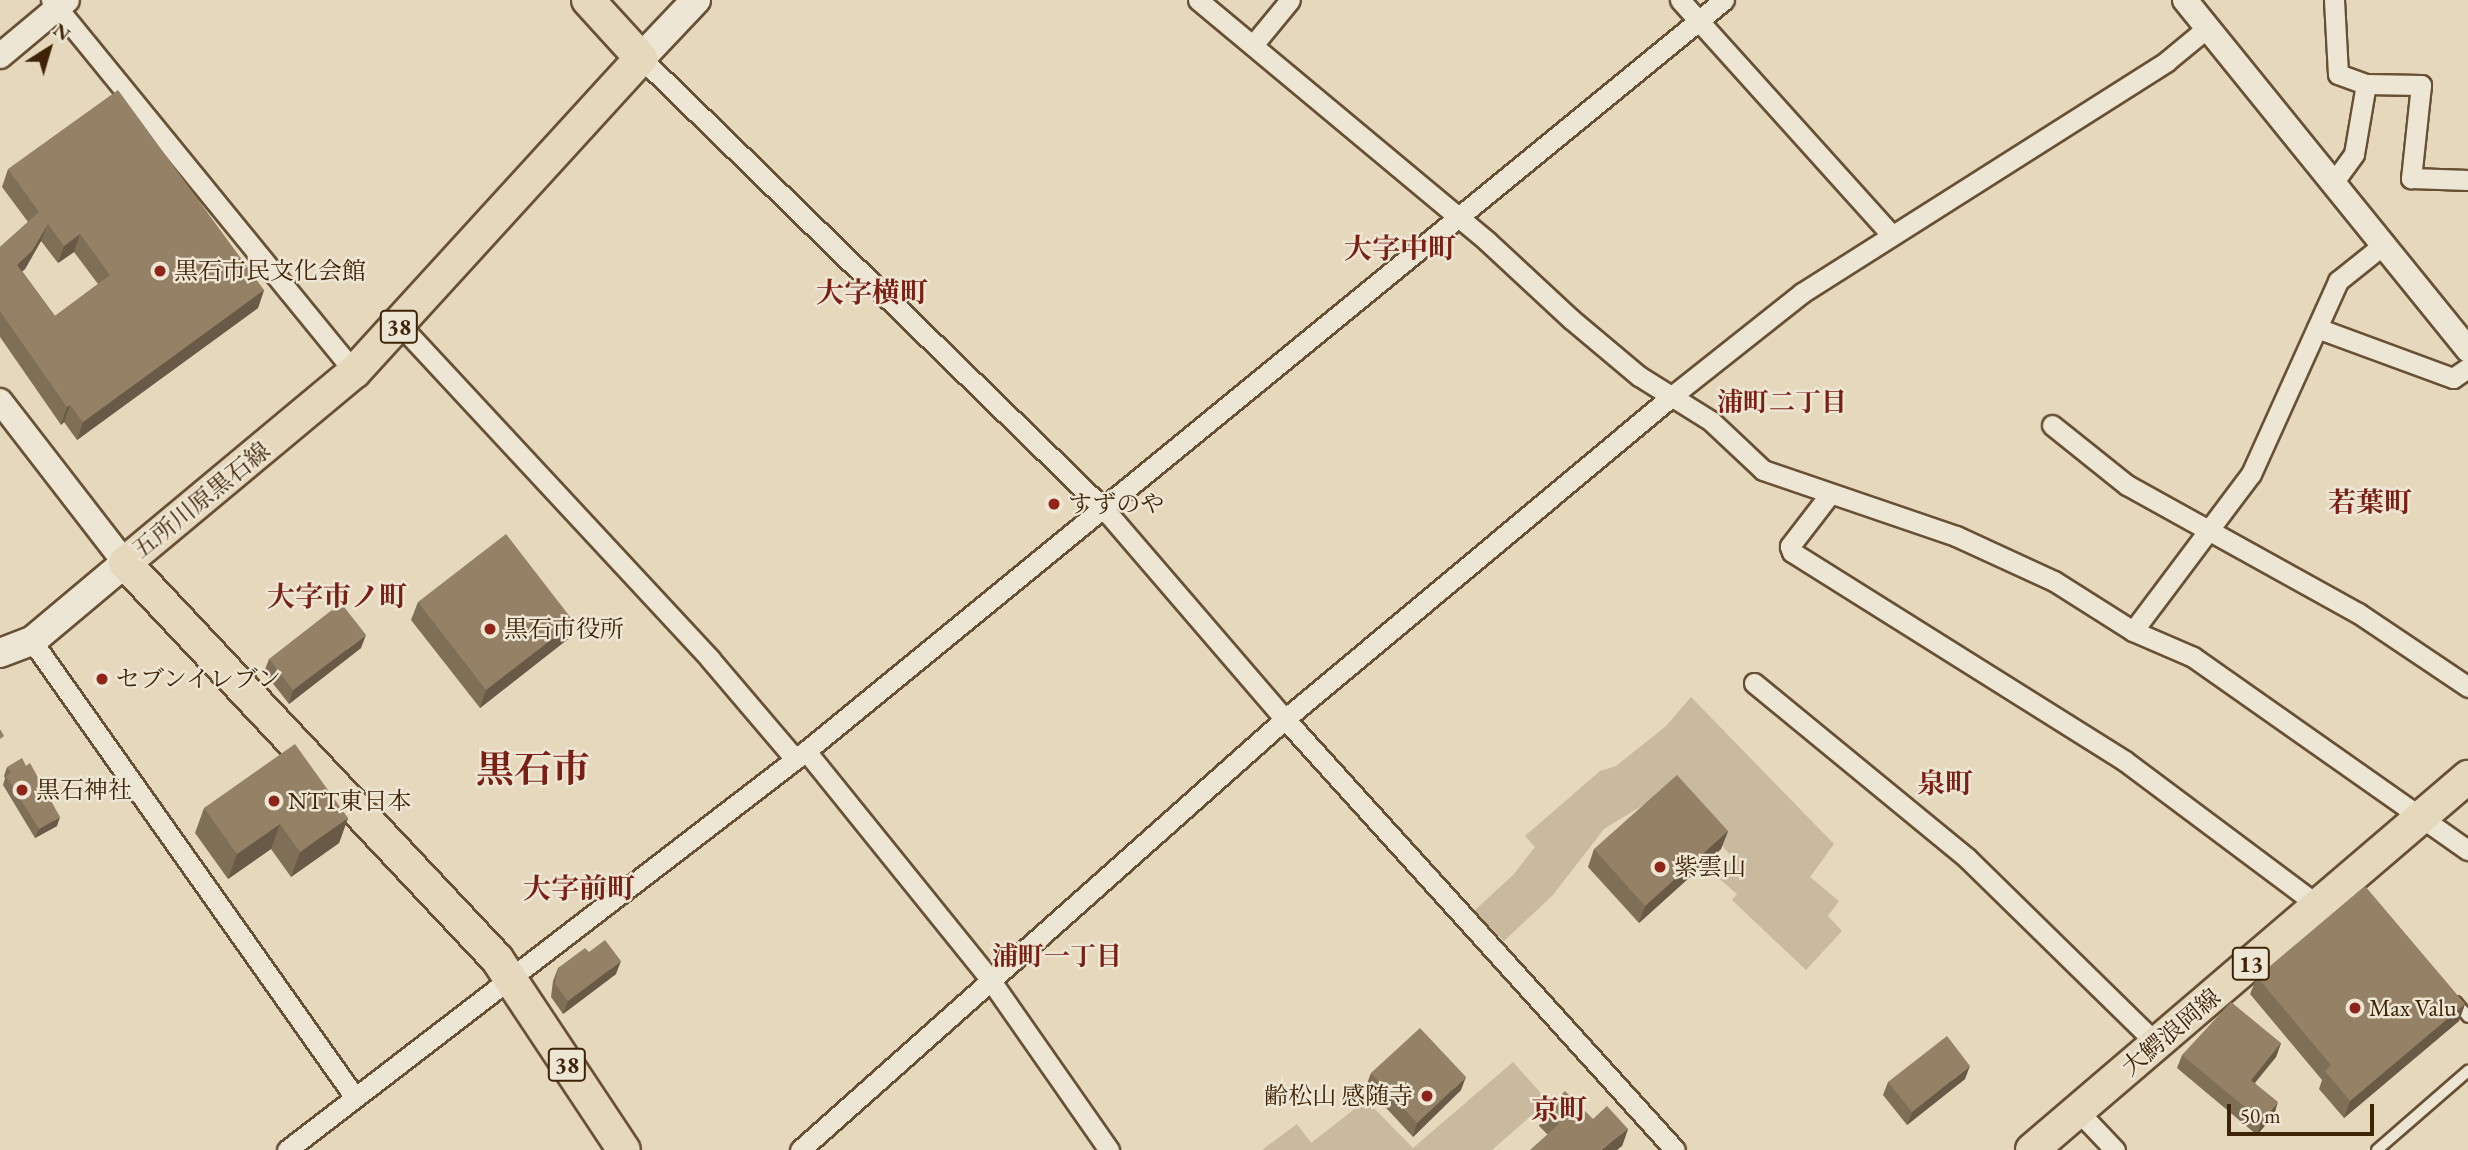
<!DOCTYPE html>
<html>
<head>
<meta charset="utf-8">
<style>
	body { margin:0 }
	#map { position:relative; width:2468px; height:1150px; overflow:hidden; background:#e5d8bd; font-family:"EB Garamond","Noto Serif JP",serif }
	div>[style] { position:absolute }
	.green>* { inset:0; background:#c9b99e }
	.roads { filter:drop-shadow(2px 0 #685034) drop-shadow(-2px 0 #685034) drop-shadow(0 2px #685034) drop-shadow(0 -2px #685034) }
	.service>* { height:10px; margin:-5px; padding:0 5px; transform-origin:5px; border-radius:5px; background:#eee6d4 }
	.minor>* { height:19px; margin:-9.5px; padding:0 9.5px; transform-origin:9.5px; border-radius:9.5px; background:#eee6d4 }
	.tertiary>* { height:24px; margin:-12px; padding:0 12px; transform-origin:12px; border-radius:12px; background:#eee6d4 }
	.secondary>* { height:28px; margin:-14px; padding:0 14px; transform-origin:14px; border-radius:14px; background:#eee6d4 }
	.primary>* { height:32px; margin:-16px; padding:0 16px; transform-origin:16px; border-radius:16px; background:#e5d8bd }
	.wall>* { inset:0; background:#806f57 }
	.shaded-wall>* { inset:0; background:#685a47 }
	.building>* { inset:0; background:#958165 }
	.dots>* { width:19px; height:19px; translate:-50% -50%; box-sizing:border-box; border:4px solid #eee6d4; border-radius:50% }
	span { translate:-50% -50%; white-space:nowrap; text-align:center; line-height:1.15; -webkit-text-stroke:5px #eee6d4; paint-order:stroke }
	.shield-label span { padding:2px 5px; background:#eee6d4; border:2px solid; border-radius:5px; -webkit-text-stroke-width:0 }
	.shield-label { font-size:23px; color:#3f2306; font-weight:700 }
	.poi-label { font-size:24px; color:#3f2306 }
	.left { translate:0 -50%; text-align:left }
	.right { translate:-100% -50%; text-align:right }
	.street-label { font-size:24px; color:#3f2306 }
	.neighbourhood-label { font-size:26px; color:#7a1f14; font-weight:700 }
	.quarter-label { font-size:28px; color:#7a1f14; font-weight:700 }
	.town-label { font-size:38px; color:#7a1f14; font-weight:700 }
	.north { position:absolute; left:14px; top:14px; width:70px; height:70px; -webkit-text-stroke:5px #eee6d4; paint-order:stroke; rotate:37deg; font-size:19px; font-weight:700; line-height:28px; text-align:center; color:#3f2306 }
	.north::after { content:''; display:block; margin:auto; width:24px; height:32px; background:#3f2306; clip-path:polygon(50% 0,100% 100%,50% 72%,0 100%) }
	.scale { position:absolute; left:2227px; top:1104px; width:147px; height:32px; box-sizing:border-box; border:4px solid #3f2306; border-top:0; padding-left:9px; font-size:21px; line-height:24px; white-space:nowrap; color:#3f2306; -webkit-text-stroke:5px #eee6d4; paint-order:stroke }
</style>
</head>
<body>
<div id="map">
	<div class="green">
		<i style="clip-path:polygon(1691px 697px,1834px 844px,1810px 877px,1839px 901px,1828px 916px,1842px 931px,1806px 970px,1732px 900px,1737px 894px,1717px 877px,1733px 858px,1671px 788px,1604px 829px,1553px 895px,1504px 941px,1474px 911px,1513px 875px,1535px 847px,1525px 836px,1600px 771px,1616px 766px,1665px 727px)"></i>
		<i style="clip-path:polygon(1513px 1062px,1548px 1101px,1492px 1150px,1262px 1150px,1297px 1124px,1311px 1143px,1366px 1100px,1413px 1148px)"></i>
	</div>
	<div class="roads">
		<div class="service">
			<i style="left:2456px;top:1002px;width:19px;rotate:51deg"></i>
			<i style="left:2377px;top:1150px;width:121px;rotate:-41deg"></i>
		</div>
		<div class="minor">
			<i style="left:51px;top:0;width:480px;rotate:50.8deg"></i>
			<i style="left:1198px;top:0;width:376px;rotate:39.8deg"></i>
			<i style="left:1487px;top:241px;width:115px;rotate:42.9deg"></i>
			<i style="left:1571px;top:319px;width:89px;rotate:40deg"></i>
			<i style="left:1639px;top:376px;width:85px;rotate:32deg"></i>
			<i style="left:1711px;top:421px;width:71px;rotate:43.3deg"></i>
			<i style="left:1763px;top:470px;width:204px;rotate:18.9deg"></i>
			<i style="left:1956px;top:536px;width:108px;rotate:24.7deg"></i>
			<i style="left:2054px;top:581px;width:93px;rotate:32.3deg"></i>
			<i style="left:2133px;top:631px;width:65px;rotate:23.4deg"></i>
			<i style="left:2193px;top:657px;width:336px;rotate:35.1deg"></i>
			<i style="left:1680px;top:0;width:315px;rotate:48deg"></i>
			<i style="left:2334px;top:0;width:74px;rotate:86.9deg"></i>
			<i style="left:2338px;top:74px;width:30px;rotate:20deg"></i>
			<i style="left:2366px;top:84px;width:55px;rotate:1deg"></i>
			<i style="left:2421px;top:85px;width:94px;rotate:96.1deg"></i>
			<i style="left:2411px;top:178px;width:57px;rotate:2deg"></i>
			<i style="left:1253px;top:45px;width:58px;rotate:-50.6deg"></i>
			<i style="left:641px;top:58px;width:648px;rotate:44.25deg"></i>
			<i style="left:1105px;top:510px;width:276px;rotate:49.3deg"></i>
			<i style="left:1285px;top:719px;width:581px;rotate:47.86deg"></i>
			<i style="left:2333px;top:183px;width:36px;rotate:-54deg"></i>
			<i style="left:2354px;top:154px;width:71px;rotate:-80.3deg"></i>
			<i style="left:400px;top:325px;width:456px;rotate:47.1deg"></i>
			<i style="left:710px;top:659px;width:131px;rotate:49.6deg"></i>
			<i style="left:2317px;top:328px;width:145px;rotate:20.2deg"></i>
			<i style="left:2453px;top:378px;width:18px;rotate:-34deg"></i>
			<i style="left:2052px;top:425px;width:96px;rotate:38.7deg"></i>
			<i style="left:2127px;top:485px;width:264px;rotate:29deg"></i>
			<i style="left:2358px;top:613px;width:133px;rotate:33.9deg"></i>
			<i style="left:1830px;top:494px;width:66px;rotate:127.6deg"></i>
			<i style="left:1790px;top:546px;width:6px;rotate:72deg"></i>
			<i style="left:1792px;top:552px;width:393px;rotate:32.1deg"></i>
			<i style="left:2125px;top:761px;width:242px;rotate:36.8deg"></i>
			<i style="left:2133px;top:631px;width:196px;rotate:-53.1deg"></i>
			<i style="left:2251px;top:474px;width:212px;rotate:-65.7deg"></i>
			<i style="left:2338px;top:281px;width:58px;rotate:-38.7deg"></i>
			<i style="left:32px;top:641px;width:557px;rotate:54.71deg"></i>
			<i style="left:1754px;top:683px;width:276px;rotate:39.4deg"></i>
			<i style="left:1967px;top:858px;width:266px;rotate:44.4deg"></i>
			<i style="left:806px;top:751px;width:292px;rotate:51.1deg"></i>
			<i style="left:989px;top:978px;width:210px;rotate:55.1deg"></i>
			<i style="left:2078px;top:1111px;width:54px;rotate:46.5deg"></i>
			<i style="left:287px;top:1150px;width:655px;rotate:-37.55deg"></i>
			<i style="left:806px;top:751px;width:1186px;rotate:-39.29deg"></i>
			<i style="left:800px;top:1150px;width:649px;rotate:-41.63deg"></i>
			<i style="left:1285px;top:719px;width:504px;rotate:-39.85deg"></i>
			<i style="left:1672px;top:396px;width:166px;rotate:-38.4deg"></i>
			<i style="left:1802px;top:293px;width:432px;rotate:-32.4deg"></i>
			<i style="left:2167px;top:61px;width:52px;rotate:-39.5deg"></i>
		</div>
		<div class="tertiary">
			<i style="left:2185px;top:0;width:450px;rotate:51deg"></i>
			<i style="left:0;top:56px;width:87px;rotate:-39.9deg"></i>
			<i style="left:0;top:401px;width:205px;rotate:52.3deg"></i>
		</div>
		<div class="secondary">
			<i style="left:641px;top:58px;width:80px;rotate:-46.5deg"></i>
			<i style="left:0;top:653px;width:34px;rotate:-21deg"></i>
			<i style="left:32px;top:641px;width:121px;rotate:-40deg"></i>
		</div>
		<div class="primary">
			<i style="left:588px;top:0;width:79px;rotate:47.6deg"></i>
			<i style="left:641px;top:58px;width:425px;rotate:132.4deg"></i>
			<i style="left:354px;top:372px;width:298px;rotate:140.2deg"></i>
			<i style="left:125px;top:563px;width:543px;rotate:46.79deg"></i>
			<i style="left:497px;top:959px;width:229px;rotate:56.4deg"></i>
			<i style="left:2032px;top:1150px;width:574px;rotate:-40.55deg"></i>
		</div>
	</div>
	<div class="wall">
		<i style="clip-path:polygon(evenodd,8px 169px,264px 290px,258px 308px,77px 440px,64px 422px,61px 425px,0 337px,0 247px,28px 222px,2px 187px,8px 169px,41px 241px,58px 263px,74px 252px,98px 284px,55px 316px,22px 271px,25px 269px,41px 241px)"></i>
		<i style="clip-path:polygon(418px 602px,574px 622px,568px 639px,480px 708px,411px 620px)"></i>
		<i style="clip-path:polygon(361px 648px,289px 704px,264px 672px,269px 659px)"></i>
		<i style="clip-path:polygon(7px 767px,57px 826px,35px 838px,3px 785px,5px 778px,4px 776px)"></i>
		<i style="clip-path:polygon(204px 808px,348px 818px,339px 843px,291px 877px,271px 849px,228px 879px,195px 833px)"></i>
		<i style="clip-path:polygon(1728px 831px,1721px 849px,1639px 923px,1588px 867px,1594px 849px)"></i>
		<i style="clip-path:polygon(589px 952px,616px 974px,563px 1014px,551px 997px,553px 981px,558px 968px)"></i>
		<i style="clip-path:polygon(2257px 977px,2465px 1004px,2459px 1021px,2344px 1118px,2319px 1089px,2322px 1080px,2250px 994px)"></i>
		<i style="clip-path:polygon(2281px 1043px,2276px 1057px,2255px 1083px,2274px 1115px,2257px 1135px,2177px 1068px,2182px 1055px)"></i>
		<i style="clip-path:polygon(1371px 1073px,1461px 1090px,1413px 1137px,1366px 1086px)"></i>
		<i style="clip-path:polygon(1965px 1079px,1907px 1125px,1883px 1095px,1888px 1082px)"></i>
		<i style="clip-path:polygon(1545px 1110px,1593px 1119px,1628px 1129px,1622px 1146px,1547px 1134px,1539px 1126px)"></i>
	</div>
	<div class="shaded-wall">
		<i style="clip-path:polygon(48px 224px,41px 241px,25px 269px,11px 282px,17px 265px)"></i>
		<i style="clip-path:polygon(80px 234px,74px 252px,58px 263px,64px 246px)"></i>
		<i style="clip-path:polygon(264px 290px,258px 308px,77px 440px,83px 422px)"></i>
		<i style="clip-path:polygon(70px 405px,64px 422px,61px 425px,67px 407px)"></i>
		<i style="clip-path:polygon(574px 622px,568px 639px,480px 708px,486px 690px)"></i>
		<i style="clip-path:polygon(366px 635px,361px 648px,289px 704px,293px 690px)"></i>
		<i style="clip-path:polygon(60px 817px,57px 826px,35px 838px,39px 829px)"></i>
		<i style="clip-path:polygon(348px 818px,339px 843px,291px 877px,300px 852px)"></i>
		<i style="clip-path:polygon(280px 824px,271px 849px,228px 879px,237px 854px)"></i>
		<i style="clip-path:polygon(1728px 831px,1721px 849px,1639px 923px,1645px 906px)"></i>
		<i style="clip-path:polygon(621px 961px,616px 974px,563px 1014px,568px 1001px)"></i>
		<i style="clip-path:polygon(2465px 1004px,2459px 1021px,2344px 1118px,2350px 1101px)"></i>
		<i style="clip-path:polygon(2281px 1043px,2276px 1057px,2246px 1093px,2251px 1080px)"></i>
		<i style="clip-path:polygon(1970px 1066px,1965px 1079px,1907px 1125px,1912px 1112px)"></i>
		<i style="clip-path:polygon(1466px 1077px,1461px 1090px,1413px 1137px,1417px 1123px)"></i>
		<i style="clip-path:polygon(2278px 1102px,2274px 1115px,2257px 1135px,2262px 1121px)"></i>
		<i style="clip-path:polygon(1628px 1129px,1622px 1146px,1617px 1150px,1601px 1150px)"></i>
	</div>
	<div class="building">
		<i style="clip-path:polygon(evenodd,118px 90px,264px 290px,83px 422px,70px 405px,67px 407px,0 311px,0 247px,39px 212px,8px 169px,118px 90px,48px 224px,64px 246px,80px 234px,110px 275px,55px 316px,17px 265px,32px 251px,48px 224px)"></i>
		<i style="clip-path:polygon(506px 534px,574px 622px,486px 690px,418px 602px)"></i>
		<i style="clip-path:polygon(341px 603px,366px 635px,293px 690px,269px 659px)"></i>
		<i style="clip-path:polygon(0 729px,4px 736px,0 739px)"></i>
		<i style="clip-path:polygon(295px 744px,348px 818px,300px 852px,280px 824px,237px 854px,204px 808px)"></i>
		<i style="clip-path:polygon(22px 758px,26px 766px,30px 763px,60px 817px,39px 829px,6px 776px,11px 773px,7px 767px)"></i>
		<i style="clip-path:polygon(1677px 775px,1728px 831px,1645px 906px,1594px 849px)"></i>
		<i style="clip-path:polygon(2365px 886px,2465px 1004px,2350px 1101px,2325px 1071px,2331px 1065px,2257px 977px)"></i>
		<i style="clip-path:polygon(605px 940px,621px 961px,568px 1001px,555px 984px,558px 968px,585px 948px,589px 952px)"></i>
		<i style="clip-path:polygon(2231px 1002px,2281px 1043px,2251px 1080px,2278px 1102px,2262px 1121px,2182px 1055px)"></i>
		<i style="clip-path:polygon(1420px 1028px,1466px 1077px,1417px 1123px,1371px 1073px)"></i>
		<i style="clip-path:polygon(1947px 1036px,1970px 1066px,1912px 1112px,1888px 1082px)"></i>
		<i style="clip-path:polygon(1565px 1091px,1593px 1119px,1607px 1106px,1628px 1129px,1601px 1150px,1530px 1150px,1559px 1124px,1545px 1110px)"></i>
	</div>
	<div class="dots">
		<i style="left:160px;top:271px;background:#8f2418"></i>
		<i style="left:1054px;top:504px;background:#8f2418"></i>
		<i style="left:490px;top:629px;background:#8f2418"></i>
		<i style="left:102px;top:679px;background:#8f2418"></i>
		<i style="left:22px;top:790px;background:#8f2418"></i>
		<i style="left:274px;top:801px;background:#8f2418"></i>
		<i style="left:1660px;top:867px;background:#8f2418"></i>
		<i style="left:2355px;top:1008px;background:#8f2418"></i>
		<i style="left:1427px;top:1096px;background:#8f2418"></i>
	</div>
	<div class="shield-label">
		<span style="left:399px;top:327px">38</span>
		<span style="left:2251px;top:964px">13</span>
		<span style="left:567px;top:1065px">38</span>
	</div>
	<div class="poi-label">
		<span class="left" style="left:174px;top:271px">黒石市民文化会館</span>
		<span class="left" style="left:1068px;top:504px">すずのや</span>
		<span class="left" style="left:504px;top:629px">黒石市役所</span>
		<span class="left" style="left:116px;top:679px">セブンイレブン</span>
		<span class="left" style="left:36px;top:790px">黒石神社</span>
		<span class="left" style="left:288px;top:801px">NTT東日本</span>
		<span class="left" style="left:1674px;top:867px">紫雲山</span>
		<span class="left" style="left:2369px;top:1008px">Max Valu</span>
		<span class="right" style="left:1413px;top:1096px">齢松山 感随寺</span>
	</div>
	<div class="street-label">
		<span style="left:201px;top:500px;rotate:-39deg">五所川原黒石線</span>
		<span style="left:2171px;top:1032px;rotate:-40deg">大鰐浪岡線</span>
	</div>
	<div class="neighbourhood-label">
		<span style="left:1782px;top:403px">浦町二丁目</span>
		<span style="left:1057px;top:957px">浦町一丁目</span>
	</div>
	<div class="quarter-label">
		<span style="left:1400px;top:248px">大字中町</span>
		<span style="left:872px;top:292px">大字横町</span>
		<span style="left:2370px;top:502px">若葉町</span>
		<span style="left:337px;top:596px">大字市ノ町</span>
		<span style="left:1945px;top:783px">泉町</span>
		<span style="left:579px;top:888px">大字前町</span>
		<span style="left:1559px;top:1109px">京町</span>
	</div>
	<div class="town-label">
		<span style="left:533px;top:769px">黒石市</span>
	</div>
	<div class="north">N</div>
	<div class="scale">50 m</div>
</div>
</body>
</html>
